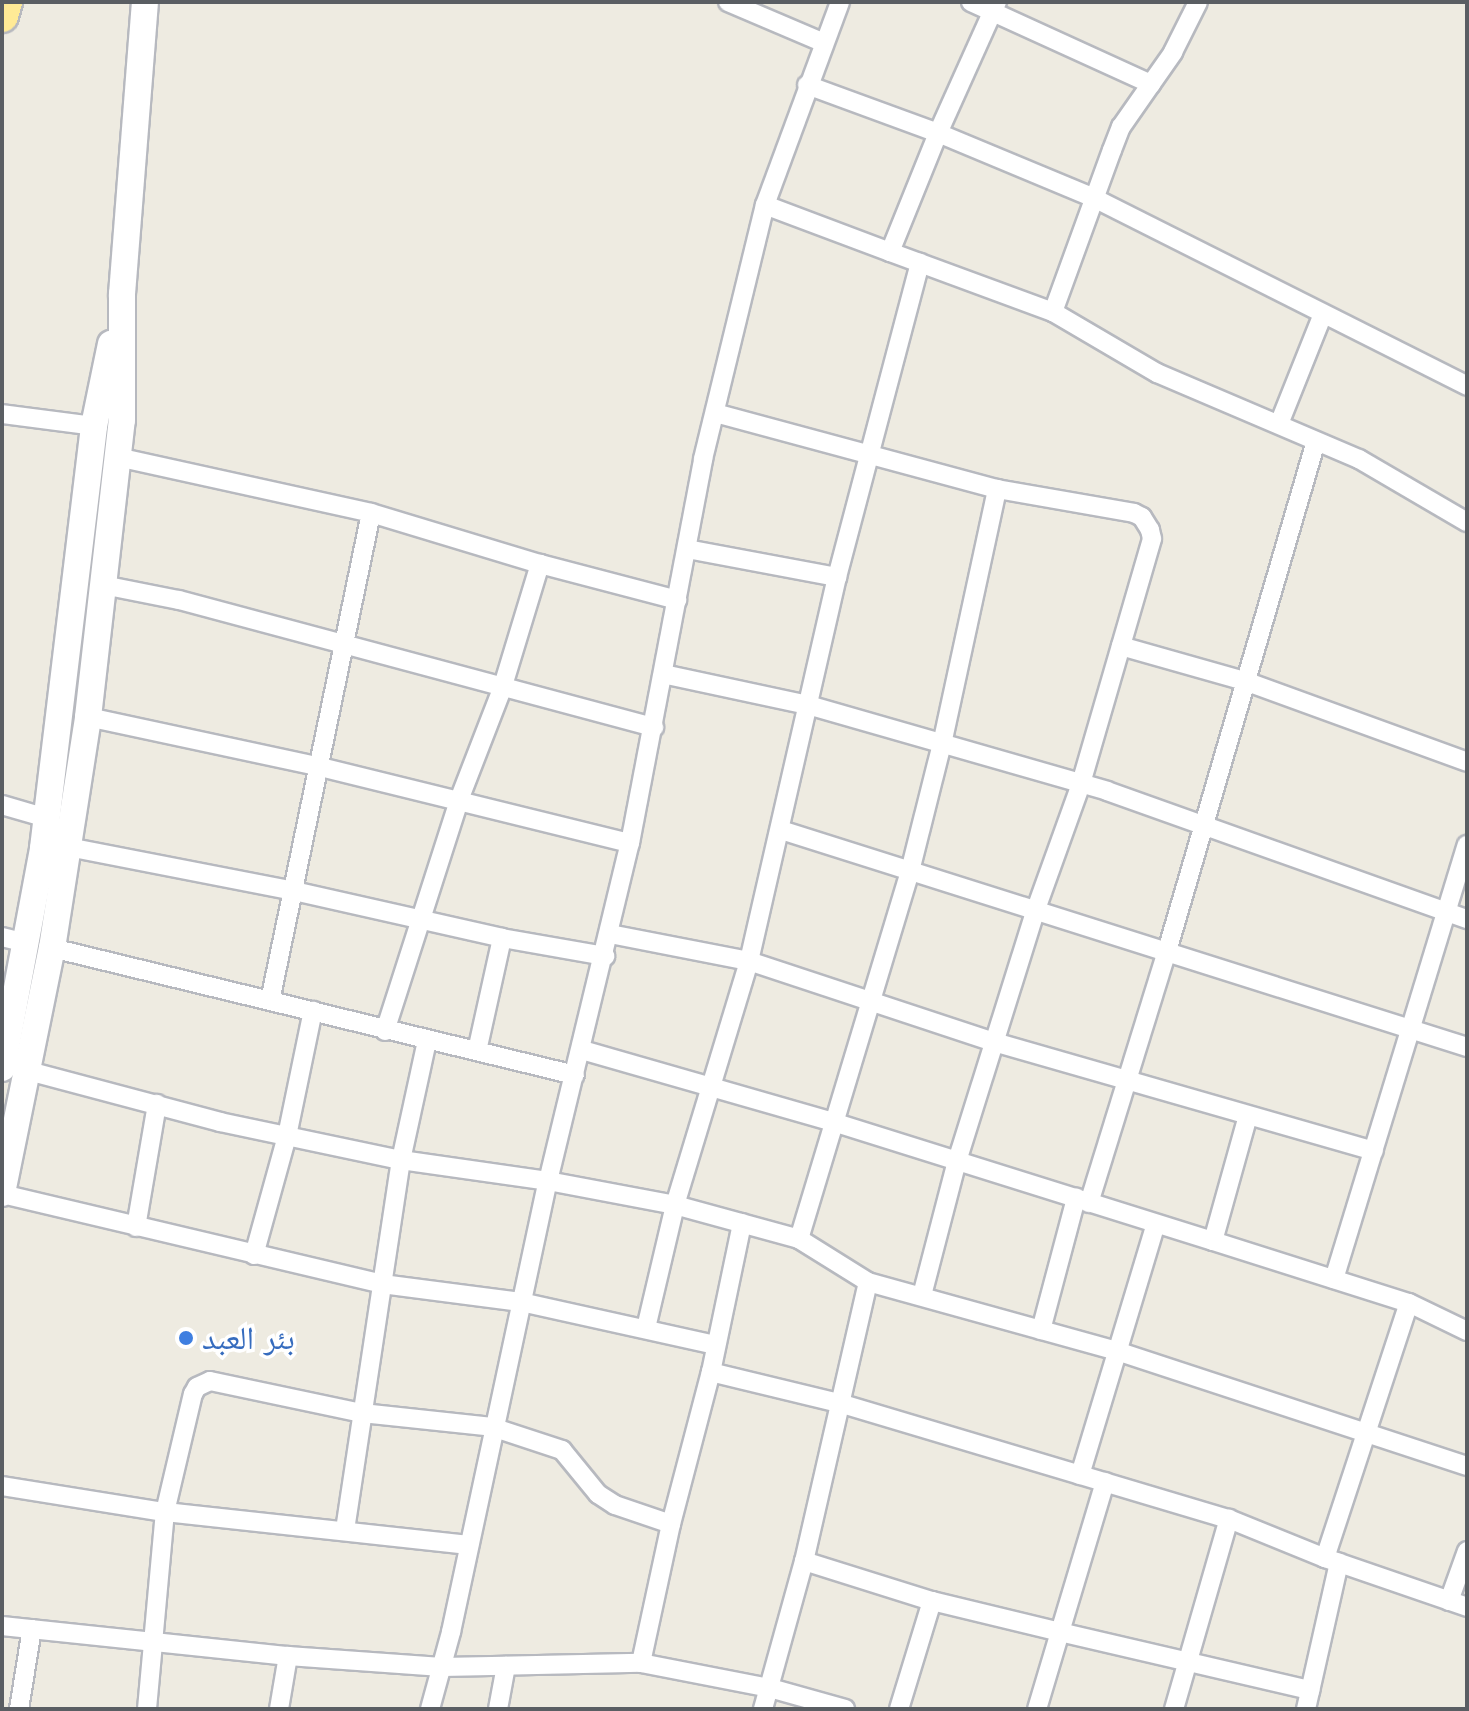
<!DOCTYPE html>
<html>
<head>
<meta charset="utf-8">
<style>
	body { margin:0 }
	#map { position:relative; width:1469px; height:1711px; overflow:hidden; background:#eeebe1; font-family:Jost,"Noto Naskh Arabic",sans-serif }
	div>[style] { position:absolute }
	.roads { filter:drop-shadow(2px 0 #b7b9bf) drop-shadow(-2px 0 #b7b9bf) drop-shadow(0 2px #b7b9bf) drop-shadow(0 -2px #b7b9bf) }
	.minor>* { height:18px; margin:-9px; padding:0 9px; transform-origin:9px; border-radius:9px; background:#fff }
	.secondary>* { height:26px; margin:-13px; padding:0 13px; transform-origin:13px; border-radius:13px; background:#fff }
	.trunk>* { height:32px; margin:-16px; padding:0 16px; transform-origin:16px; border-radius:16px; background:#ffea96 }
	.dots>* { width:22px; height:22px; translate:-50% -50%; box-sizing:border-box; border:4px solid #fff; border-radius:50% }
	span { translate:-50% -50%; white-space:nowrap; text-align:center; line-height:1.15; -webkit-text-stroke:7px #fff; paint-order:stroke }
	.shop-label { font-size:32px; color:#366cbe }
	.left { translate:0 -50%; text-align:left }
	.frame { position:absolute; inset:0; border:4px solid #5a5e63; pointer-events:none }
</style>
</head>
<body>
<div id="map">
	<div class="roads">
		<div class="minor">
			<i style="left:728px;top:2px;width:104px;rotate:23.1deg"></i>
			<i style="left:971px;top:2px;width:198px;rotate:24.5deg"></i>
			<i style="left:1151px;top:84px;width:39px;rotate:-55deg"></i>
			<i style="left:1173px;top:52px;width:56px;rotate:-63.4deg"></i>
			<i style="left:807px;top:85px;width:140px;rotate:20.1deg"></i>
			<i style="left:938px;top:133px;width:169px;rotate:22.6deg"></i>
			<i style="left:1094px;top:198px;width:418px;rotate:26.7deg"></i>
			<i style="left:765px;top:205px;width:134px;rotate:20.6deg"></i>
			<i style="left:890px;top:252px;width:128px;rotate:-68deg"></i>
			<i style="left:938px;top:133px;width:144px;rotate:-65.8deg"></i>
			<i style="left:890px;top:252px;width:174px;rotate:20.2deg"></i>
			<i style="left:1053px;top:312px;width:121px;rotate:30.4deg"></i>
			<i style="left:1157px;top:373px;width:220px;rotate:23.1deg"></i>
			<i style="left:1359px;top:459px;width:125px;rotate:30.3deg"></i>
			<i style="left:1053px;top:312px;width:172px;rotate:-70deg"></i>
			<i style="left:1112px;top:150px;width:25px;rotate:-69deg"></i>
			<i style="left:1121px;top:127px;width:52px;rotate:-55.1deg"></i>
			<i style="left:715px;top:413px;width:292px;rotate:15.1deg"></i>
			<i style="left:997px;top:489px;width:139px;rotate:9.9deg"></i>
			<i style="left:1134px;top:513px;width:9px;rotate:27deg"></i>
			<i style="left:1142px;top:517px;width:15px;rotate:58deg"></i>
			<i style="left:1150px;top:530px;width:9px;rotate:77deg"></i>
			<i style="left:1152px;top:539px;width:255px;rotate:106.2deg"></i>
			<i style="left:1081px;top:784px;width:133px;rotate:109.8deg"></i>
			<i style="left:1036px;top:909px;width:264px;rotate:107.4deg"></i>
			<i style="left:957px;top:1161px;width:138px;rotate:104.6deg"></i>
			<i style="left:2px;top:414px;width:93px;rotate:7.4deg"></i>
			<i style="left:1279px;top:424px;width:118px;rotate:-68.2deg"></i>
			<i style="left:117px;top:457px;width:260px;rotate:12.4deg"></i>
			<i style="left:371px;top:513px;width:177px;rotate:16.8deg"></i>
			<i style="left:540px;top:564px;width:142px;rotate:14.7deg"></i>
			<i style="left:687px;top:549px;width:153px;rotate:10.6deg"></i>
			<i style="left:103px;top:585px;width:77px;rotate:11.2deg"></i>
			<i style="left:179px;top:600px;width:492px;rotate:15deg"></i>
			<i style="left:1121px;top:646px;width:129px;rotate:15.8deg"></i>
			<i style="left:1245px;top:681px;width:236px;rotate:20deg"></i>
			<i style="left:663px;top:674px;width:148px;rotate:12.1deg"></i>
			<i style="left:808px;top:705px;width:311px;rotate:16deg"></i>
			<i style="left:1107px;top:791px;width:382px;rotate:19.6deg"></i>
			<i style="left:88px;top:717px;width:233px;rotate:12.1deg"></i>
			<i style="left:316px;top:766px;width:323px;rotate:13.8deg"></i>
			<i style="left:2px;top:805px;width:47px;rotate:16.1deg"></i>
			<i style="left:781px;top:830px;width:720px;rotate:17.55deg"></i>
			<i style="left:68px;top:847px;width:230px;rotate:11deg"></i>
			<i style="left:294px;top:891px;width:213px;rotate:12.7deg"></i>
			<i style="left:502px;top:938px;width:105px;rotate:9.9deg"></i>
			<i style="left:610px;top:934px;width:142px;rotate:11deg"></i>
			<i style="left:749px;top:961px;width:258px;rotate:18.3deg"></i>
			<i style="left:994px;top:1042px;width:395px;rotate:16deg"></i>
			<i style="left:2px;top:937px;width:25px;rotate:14deg"></i>
			<i style="left:52px;top:948px;width:538px;rotate:13.65deg"></i>
			<i style="left:270px;top:1001px;width:498px;rotate:-78.3deg"></i>
			<i style="left:385px;top:1031px;width:243px;rotate:-72.2deg"></i>
			<i style="left:459px;top:800px;width:119px;rotate:-68.8deg"></i>
			<i style="left:502px;top:689px;width:131px;rotate:-73.1deg"></i>
			<i style="left:582px;top:1050px;width:261px;rotate:16deg"></i>
			<i style="left:833px;top:1122px;width:398px;rotate:17.4deg"></i>
			<i style="left:1213px;top:1241px;width:130px;rotate:-74.4deg"></i>
			<i style="left:477px;top:1051px;width:116px;rotate:-77.5deg"></i>
			<i style="left:25px;top:1070px;width:202px;rotate:14.9deg"></i>
			<i style="left:220px;top:1122px;width:185px;rotate:11.9deg"></i>
			<i style="left:401px;top:1160px;width:148px;rotate:8.1deg"></i>
			<i style="left:548px;top:1181px;width:129px;rotate:10.7deg"></i>
			<i style="left:675px;top:1205px;width:129px;rotate:15.3deg"></i>
			<i style="left:799px;top:1239px;width:81px;rotate:31.9deg"></i>
			<i style="left:868px;top:1282px;width:286px;rotate:102.9deg"></i>
			<i style="left:804px;top:1561px;width:154px;rotate:105.5deg"></i>
			<i style="left:2px;top:1194px;width:391px;rotate:13.3deg"></i>
			<i style="left:382px;top:1284px;width:140px;rotate:7.4deg"></i>
			<i style="left:521px;top:1302px;width:199px;rotate:12.5deg"></i>
			<i style="left:1089px;top:1203px;width:264px;rotate:-72.8deg"></i>
			<i style="left:1167px;top:951px;width:531px;rotate:-73.71deg"></i>
			<i style="left:136px;top:1227px;width:125px;rotate:-80.3deg"></i>
			<i style="left:799px;top:1239px;width:384px;rotate:-73.2deg"></i>
			<i style="left:910px;top:871px;width:131px;rotate:-75.9deg"></i>
			<i style="left:942px;top:744px;width:261px;rotate:-77.8deg"></i>
			<i style="left:1213px;top:1241px;width:206px;rotate:17.6deg"></i>
			<i style="left:1409px;top:1303px;width:64px;rotate:25.8deg"></i>
			<i style="left:254px;top:1255px;width:123px;rotate:-74.5deg"></i>
			<i style="left:287px;top:1136px;width:128px;rotate:-78.3deg"></i>
			<i style="left:1334px;top:1279px;width:454px;rotate:-73deg"></i>
			<i style="left:868px;top:1282px;width:262px;rotate:15.5deg"></i>
			<i style="left:1120px;top:1352px;width:365px;rotate:18.2deg"></i>
			<i style="left:646px;top:1328px;width:126px;rotate:-76.7deg"></i>
			<i style="left:675px;top:1205px;width:255px;rotate:-73.1deg"></i>
			<i style="left:749px;top:961px;width:394px;rotate:-77.1deg"></i>
			<i style="left:837px;top:577px;width:325px;rotate:-75.2deg"></i>
			<i style="left:1041px;top:1330px;width:137px;rotate:-75.1deg"></i>
			<i style="left:711px;top:1372px;width:132px;rotate:13.6deg"></i>
			<i style="left:839px;top:1403px;width:407px;rotate:16.6deg"></i>
			<i style="left:1229px;top:1519px;width:104px;rotate:22.1deg"></i>
			<i style="left:1325px;top:1558px;width:150px;rotate:19deg"></i>
			<i style="left:1080px;top:1475px;width:262px;rotate:-73.2deg"></i>
			<i style="left:1105px;top:1482px;width:157px;rotate:106.7deg"></i>
			<i style="left:1060px;top:1632px;width:257px;rotate:13.1deg"></i>
			<i style="left:2px;top:1486px;width:165px;rotate:9.1deg"></i>
			<i style="left:165px;top:1512px;width:306px;rotate:6.2deg"></i>
			<i style="left:671px;top:1524px;width:157px;rotate:-75.3deg"></i>
			<i style="left:711px;top:1372px;width:152px;rotate:-78.2deg"></i>
			<i style="left:345px;top:1530px;width:374px;rotate:-81.4deg"></i>
			<i style="left:401px;top:1160px;width:122px;rotate:-77.7deg"></i>
			<i style="left:1325px;top:1558px;width:268px;rotate:-71.8deg"></i>
			<i style="left:804px;top:1561px;width:134px;rotate:17.4deg"></i>
			<i style="left:1449px;top:1601px;width:53px;rotate:-70.2deg"></i>
			<i style="left:2px;top:1626px;width:288px;rotate:6deg"></i>
			<i style="left:288px;top:1656px;width:154px;rotate:4.1deg"></i>
			<i style="left:442px;top:1667px;width:199px;rotate:-1.2deg"></i>
			<i style="left:641px;top:1663px;width:131px;rotate:11deg"></i>
			<i style="left:770px;top:1688px;width:78px;rotate:15.6deg"></i>
			<i style="left:19px;top:1709px;width:81px;rotate:-80.8deg"></i>
			<i style="left:147px;top:1709px;width:198px;rotate:-84.8deg"></i>
			<i style="left:165px;top:1512px;width:121px;rotate:-76.7deg"></i>
			<i style="left:193px;top:1394px;width:8px;rotate:-60deg"></i>
			<i style="left:197px;top:1387px;width:14px;rotate:-25deg"></i>
			<i style="left:210px;top:1381px;width:155px;rotate:11.9deg"></i>
			<i style="left:362px;top:1413px;width:131px;rotate:6.1deg"></i>
			<i style="left:492px;top:1427px;width:74px;rotate:18.2deg"></i>
			<i style="left:562px;top:1450px;width:57px;rotate:50.7deg"></i>
			<i style="left:598px;top:1494px;width:20px;rotate:33deg"></i>
			<i style="left:615px;top:1505px;width:59px;rotate:18.7deg"></i>
			<i style="left:671px;top:1524px;width:142px;rotate:102.2deg"></i>
			<i style="left:279px;top:1709px;width:54px;rotate:-80.4deg"></i>
			<i style="left:430px;top:1709px;width:80px;rotate:-74.7deg"></i>
			<i style="left:451px;top:1632px;width:461px;rotate:-77.9deg"></i>
			<i style="left:548px;top:1181px;width:348px;rotate:-76.4deg"></i>
			<i style="left:630px;top:843px;width:391px;rotate:-79.2deg"></i>
			<i style="left:703px;top:459px;width:261px;rotate:-76.3deg"></i>
			<i style="left:765px;top:205px;width:216px;rotate:-69.7deg"></i>
			<i style="left:498px;top:1709px;width:44px;rotate:-79.5deg"></i>
			<i style="left:899px;top:1709px;width:113px;rotate:-73deg"></i>
			<i style="left:932px;top:1601px;width:132px;rotate:13.6deg"></i>
			<i style="left:1060px;top:1632px;width:80px;rotate:106.6deg"></i>
			<i style="left:1174px;top:1709px;width:198px;rotate:-73.9deg"></i>
			<i style="left:1306px;top:1709px;width:150px;rotate:-77.3deg"></i>
		</div>
		<div class="secondary">
			<i style="left:2px;top:1068px;width:224px;rotate:-79.4deg"></i>
			<i style="left:43px;top:848px;width:425px;rotate:-83.1deg"></i>
			<i style="left:94px;top:426px;width:84px;rotate:-78.3deg"></i>
			<i style="left:2px;top:1193px;width:250px;rotate:-78.5deg"></i>
			<i style="left:52px;top:948px;width:234px;rotate:-81.1deg"></i>
			<i style="left:88px;top:717px;width:299px;rotate:-83.5deg"></i>
			<i style="left:122px;top:420px;width:126px;rotate:-90deg"></i>
			<i style="left:122px;top:294px;width:293px;rotate:-85.5deg"></i>
		</div>
		<div class="trunk">
			<i style="left:2px;top:16px;width:15px;rotate:-74deg"></i>
		</div>
	</div>
	<div class="dots">
		<i style="left:186px;top:1338px;background:#3f7fe0"></i>
	</div>
	<div class="shop-label">
		<span class="left" style="left:202px;top:1338px">بئر العبد</span>
	</div>
	<div class="frame"></div>
</div>
</body>
</html>
